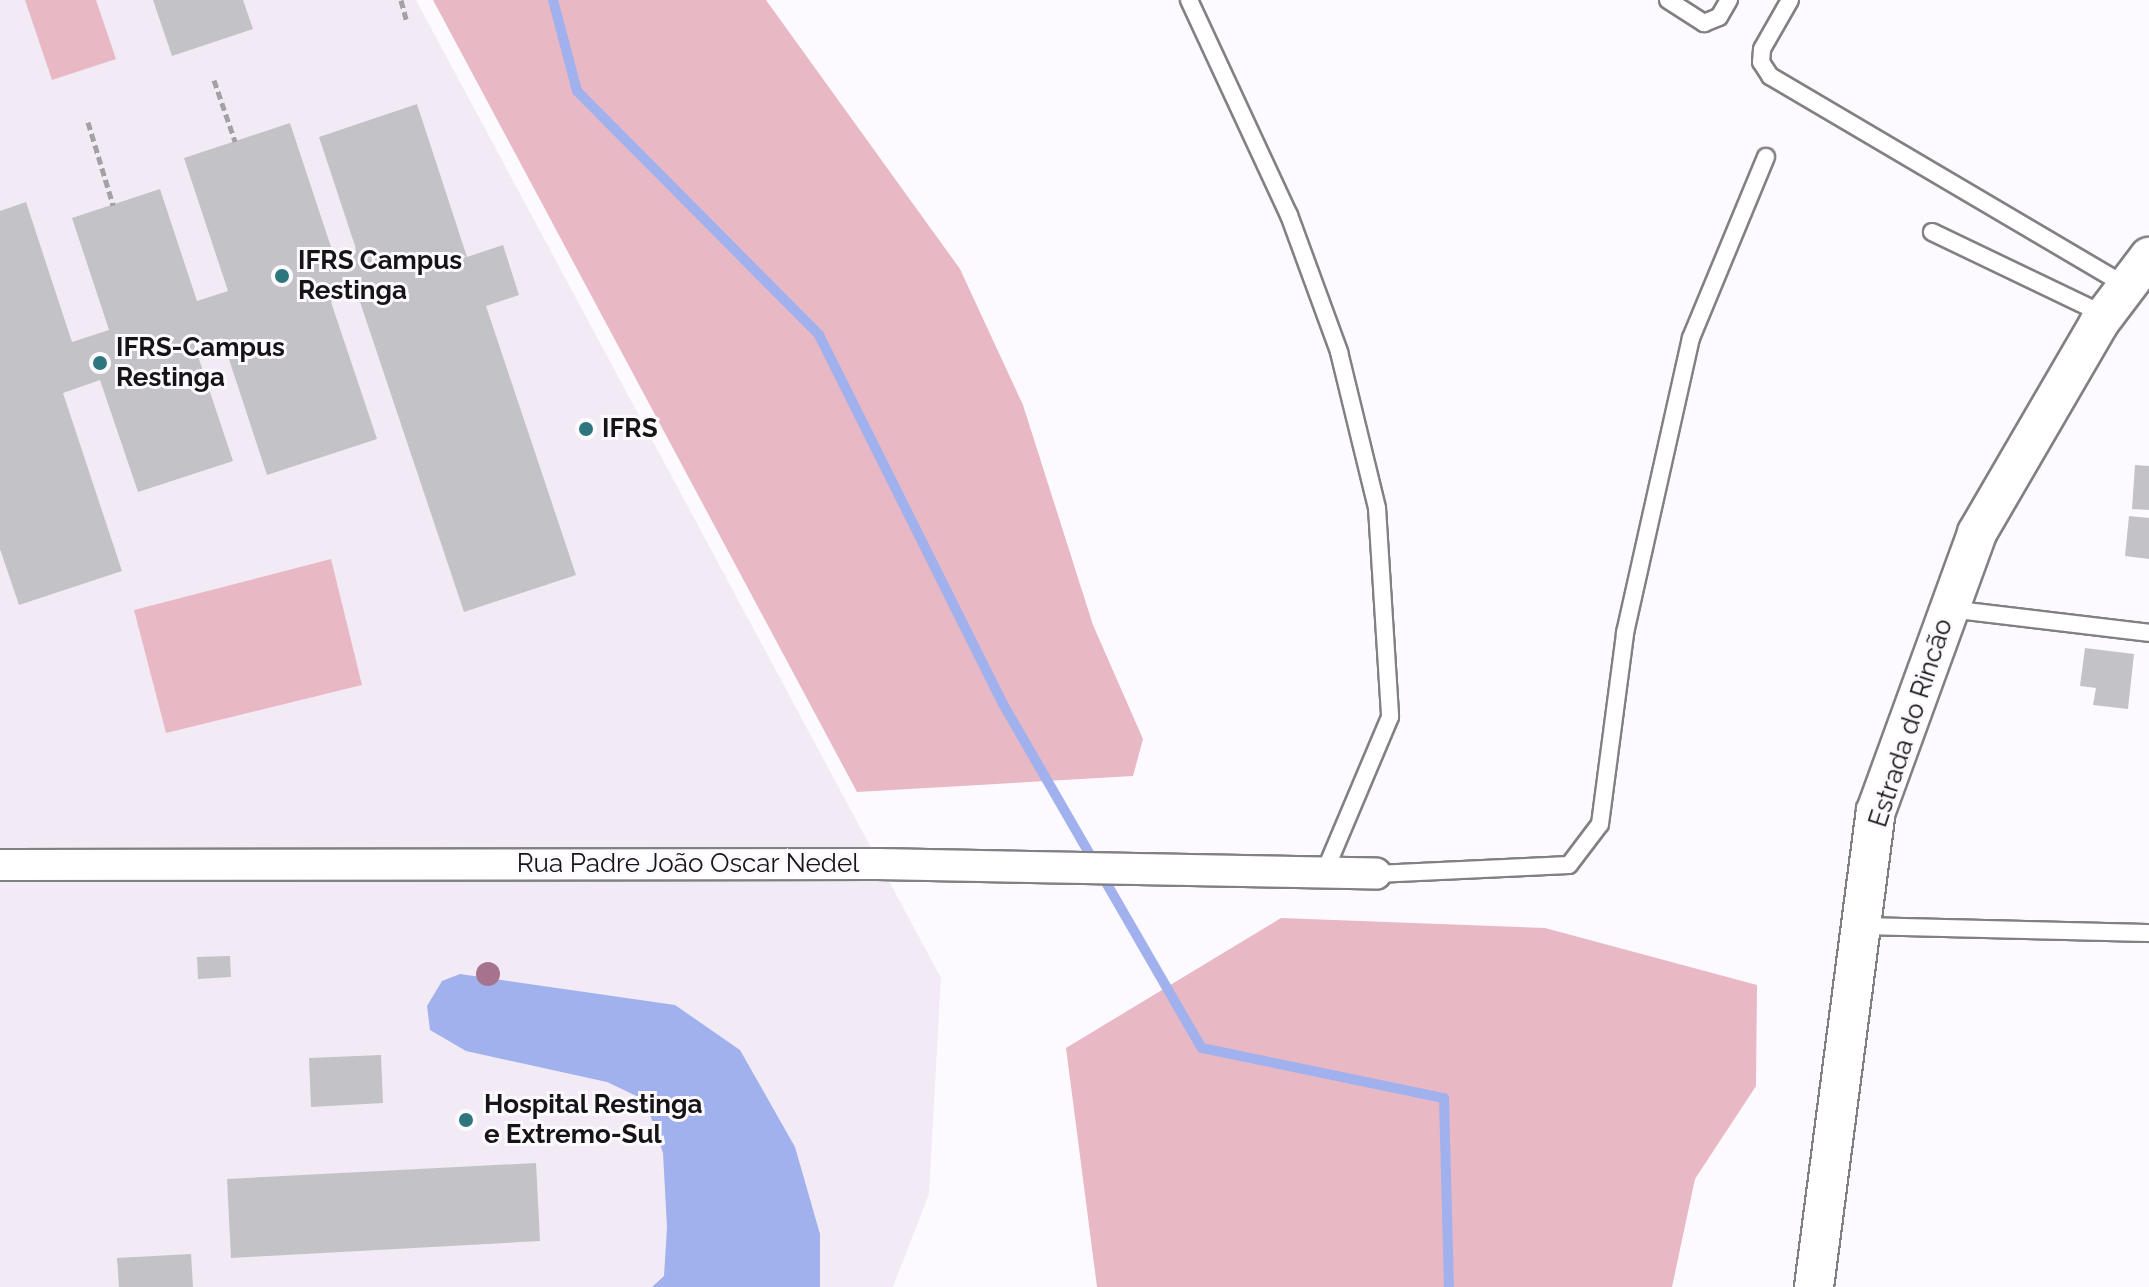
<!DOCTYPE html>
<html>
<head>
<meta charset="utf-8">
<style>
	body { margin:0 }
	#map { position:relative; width:2149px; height:1287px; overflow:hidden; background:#fdfaff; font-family:Raleway,sans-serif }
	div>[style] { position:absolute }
	.built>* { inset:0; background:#f2ebf5 }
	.green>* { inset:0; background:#e8b9c5 }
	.water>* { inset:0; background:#a0b1ee }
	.stream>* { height:10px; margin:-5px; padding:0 5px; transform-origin:5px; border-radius:5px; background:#a0b1ee }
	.building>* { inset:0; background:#c3c2c7 }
	.path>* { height:5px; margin-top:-2.5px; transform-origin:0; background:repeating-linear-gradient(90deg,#a4a1a5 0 8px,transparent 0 12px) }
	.roads { filter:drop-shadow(2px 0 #838084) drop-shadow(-2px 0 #838084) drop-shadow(0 2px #838084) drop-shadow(0 -2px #838084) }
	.service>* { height:16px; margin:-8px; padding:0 8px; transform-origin:8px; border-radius:8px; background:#fff }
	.minor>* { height:30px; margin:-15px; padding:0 15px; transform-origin:15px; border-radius:15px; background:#fff }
	.tertiary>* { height:38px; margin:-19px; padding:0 19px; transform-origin:19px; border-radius:19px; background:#fff }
	.trees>* { width:24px; height:24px; margin:-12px; border-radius:50%; background:#a5748c }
	.dots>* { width:22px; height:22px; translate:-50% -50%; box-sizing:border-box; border:4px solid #fdfaff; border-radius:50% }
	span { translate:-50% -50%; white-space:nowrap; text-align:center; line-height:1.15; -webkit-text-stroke:6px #fdfaff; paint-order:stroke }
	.poi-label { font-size:26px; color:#161416; font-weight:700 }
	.left { translate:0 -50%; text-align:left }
	.street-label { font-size:26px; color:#161416 }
</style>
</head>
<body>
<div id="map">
	<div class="built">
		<i style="clip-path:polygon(0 0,416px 0,941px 978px,929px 1194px,893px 1287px,0 1287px)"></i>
	</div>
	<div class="green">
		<i style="clip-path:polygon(25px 0,96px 0,116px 59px,52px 80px)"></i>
		<i style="clip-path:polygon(433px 0,766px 0,960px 269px,1023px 405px,1093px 625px,1143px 739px,1133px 776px,857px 792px)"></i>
		<i style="clip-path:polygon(331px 559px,362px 685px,166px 733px,134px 610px)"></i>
		<i style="clip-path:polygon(1281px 918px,1545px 928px,1757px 985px,1756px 1086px,1695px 1179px,1672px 1287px,1097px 1287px,1066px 1048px)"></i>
	</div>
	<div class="water">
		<i style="clip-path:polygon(460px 974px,675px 1005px,740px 1050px,795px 1147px,820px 1234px,820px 1287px,652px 1287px,664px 1276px,667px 1227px,663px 1153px,645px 1100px,607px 1082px,466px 1051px,430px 1030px,427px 1006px,442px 981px)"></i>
	</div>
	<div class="stream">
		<i style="left:553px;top:0;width:94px;rotate:75.2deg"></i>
		<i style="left:577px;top:91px;width:344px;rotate:45.2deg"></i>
		<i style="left:819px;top:335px;width:412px;rotate:63.5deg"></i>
		<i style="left:1003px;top:704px;width:397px;rotate:60deg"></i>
		<i style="left:1202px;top:1048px;width:247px;rotate:11.7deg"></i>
		<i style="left:1444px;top:1098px;width:189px;rotate:88.5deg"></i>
	</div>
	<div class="building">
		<i style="clip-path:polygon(153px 0,243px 0,253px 29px,172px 56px)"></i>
		<i style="clip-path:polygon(417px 104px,467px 257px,503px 245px,519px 295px,486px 306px,576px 575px,464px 612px,357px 293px,331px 302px,377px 439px,267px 475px,222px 338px,195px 347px,233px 461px,138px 492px,100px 380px,63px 393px,122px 571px,19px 605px,0 549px,0 211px,26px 202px,72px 342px,109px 330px,72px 218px,160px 189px,197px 301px,228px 291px,184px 158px,290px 123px,334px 256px,356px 249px,319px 137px)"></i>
		<i style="clip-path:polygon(2135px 465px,2149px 466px,2149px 510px,2132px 509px)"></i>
		<i style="clip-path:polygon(2129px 516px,2149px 518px,2149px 559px,2125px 556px)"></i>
		<i style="clip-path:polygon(2085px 648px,2134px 654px,2128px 709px,2093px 705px,2096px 688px,2080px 686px)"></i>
		<i style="clip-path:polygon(230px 956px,231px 977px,198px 979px,197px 957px)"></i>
		<i style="clip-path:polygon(381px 1055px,383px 1103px,311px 1107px,309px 1058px)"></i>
		<i style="clip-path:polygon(536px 1163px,540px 1241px,231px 1258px,227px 1179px)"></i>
		<i style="clip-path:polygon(191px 1254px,193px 1287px,119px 1287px,117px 1258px)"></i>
	</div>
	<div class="path">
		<i style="left:401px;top:0;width:20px;rotate:75deg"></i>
		<i style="left:214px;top:80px;width:65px;rotate:71deg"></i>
		<i style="left:88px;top:122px;width:87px;rotate:73.2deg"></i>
	</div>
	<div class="roads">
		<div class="service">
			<i style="left:1189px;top:0;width:237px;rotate:65.1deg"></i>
			<i style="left:1289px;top:215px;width:146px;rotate:69.9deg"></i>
			<i style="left:1339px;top:352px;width:161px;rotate:76.3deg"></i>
			<i style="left:1377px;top:508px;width:209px;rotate:86.4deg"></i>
			<i style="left:1390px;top:717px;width:169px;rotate:112.9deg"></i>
			<i style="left:1668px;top:0;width:43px;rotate:32.6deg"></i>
			<i style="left:1704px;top:23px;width:16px;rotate:-22deg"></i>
			<i style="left:1719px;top:17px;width:20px;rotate:-60deg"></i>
			<i style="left:1790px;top:0;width:56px;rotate:119.7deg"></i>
			<i style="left:1762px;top:49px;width:13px;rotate:94deg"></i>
			<i style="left:1761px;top:62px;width:17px;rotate:57deg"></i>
			<i style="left:1770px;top:76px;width:414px;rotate:30.5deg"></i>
			<i style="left:1932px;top:232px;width:192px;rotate:25.6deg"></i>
			<i style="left:1949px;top:609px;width:201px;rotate:6.8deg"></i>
			<i style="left:1376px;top:874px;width:193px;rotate:-2.7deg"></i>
			<i style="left:1569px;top:865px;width:51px;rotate:-52.9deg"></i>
			<i style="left:1600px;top:824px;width:193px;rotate:-82.5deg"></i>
			<i style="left:1625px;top:633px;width:302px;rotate:-77.4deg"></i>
			<i style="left:1691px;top:338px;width:196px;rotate:-67.5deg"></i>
			<i style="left:1861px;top:926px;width:288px;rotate:1.4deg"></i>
		</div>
		<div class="minor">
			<i style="left:0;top:865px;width:877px;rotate:-0.07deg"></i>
			<i style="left:877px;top:864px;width:499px;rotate:1.1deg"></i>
		</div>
		<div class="tertiary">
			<i style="left:1814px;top:1287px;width:480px;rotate:-82.6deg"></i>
			<i style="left:1876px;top:811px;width:296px;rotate:-70deg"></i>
			<i style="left:1977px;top:533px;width:243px;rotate:-59.8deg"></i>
			<i style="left:2099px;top:323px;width:83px;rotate:-52.9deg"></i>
		</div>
	</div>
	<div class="trees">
		<i style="left:488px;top:974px"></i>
	</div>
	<div class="dots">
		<i style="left:282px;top:276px;background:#2d767d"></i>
		<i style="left:100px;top:363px;background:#2d767d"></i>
		<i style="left:586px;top:429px;background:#2d767d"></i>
		<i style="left:466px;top:1120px;background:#2d767d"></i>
	</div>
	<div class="poi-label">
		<span class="left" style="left:298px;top:276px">IFRS Campus<br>Restinga</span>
		<span class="left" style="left:116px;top:363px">IFRS-Campus<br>Restinga</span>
		<span class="left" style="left:602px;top:429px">IFRS</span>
		<span class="left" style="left:484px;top:1120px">Hospital Restinga<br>e Extremo-Sul</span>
	</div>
	<div class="street-label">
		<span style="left:1911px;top:723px;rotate:-72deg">Estrada do Rincão</span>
		<span style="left:688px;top:864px">Rua Padre João Oscar Nedel</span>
	</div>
</div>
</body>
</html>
